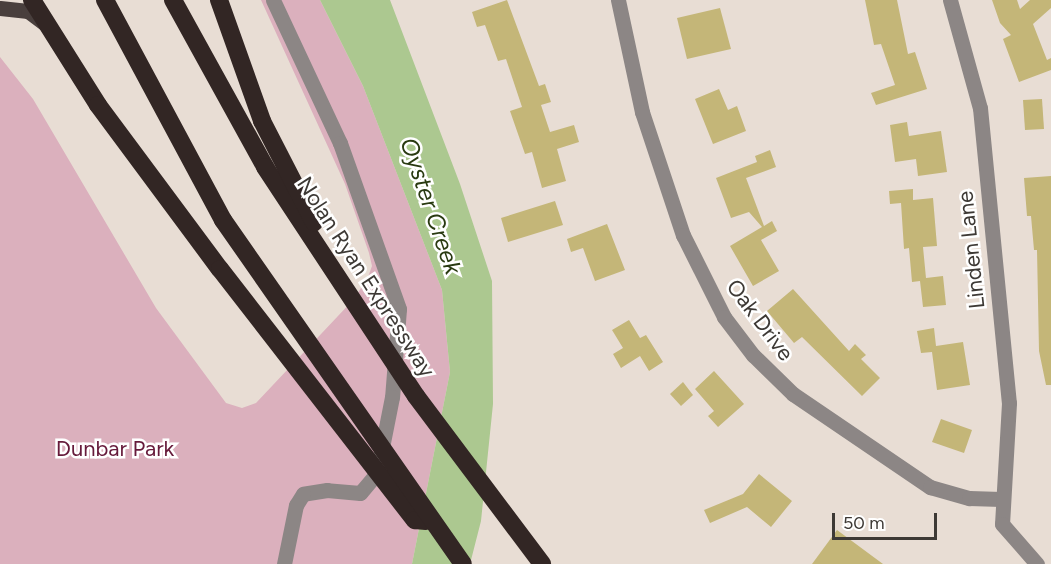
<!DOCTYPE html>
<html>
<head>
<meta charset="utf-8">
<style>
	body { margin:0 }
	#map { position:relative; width:1051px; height:564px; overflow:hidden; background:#e8ddd4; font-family:Figtree,sans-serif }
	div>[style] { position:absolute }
	.green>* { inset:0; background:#dbb0bd }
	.water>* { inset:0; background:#acc890 }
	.building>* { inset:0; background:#c4b678 }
	.minor>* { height:15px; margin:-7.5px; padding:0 7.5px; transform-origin:7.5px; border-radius:7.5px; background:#8c8685 }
	.major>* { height:15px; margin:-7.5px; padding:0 7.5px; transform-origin:7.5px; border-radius:7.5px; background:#493f3d }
	.highway>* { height:18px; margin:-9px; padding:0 9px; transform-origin:9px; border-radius:9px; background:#322624 }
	span { translate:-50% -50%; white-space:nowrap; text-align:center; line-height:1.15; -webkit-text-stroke:5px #fff; paint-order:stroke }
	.street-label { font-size:22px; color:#3d3935 }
	.park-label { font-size:22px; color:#661a3b }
	.water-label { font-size:24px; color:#293a11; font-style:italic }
	.scale { position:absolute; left:832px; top:513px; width:105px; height:27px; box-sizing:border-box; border:3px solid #3d3935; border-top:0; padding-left:8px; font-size:18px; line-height:21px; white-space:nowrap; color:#3d3935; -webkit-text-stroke:4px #fff; paint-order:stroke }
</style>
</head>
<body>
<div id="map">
	<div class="green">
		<i style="clip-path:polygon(261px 0,320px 0,363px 86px,442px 290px,450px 372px,412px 564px,0 564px,0 57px,33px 99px,156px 308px,226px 403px,242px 408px,256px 403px,354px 299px,368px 277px,372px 266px,369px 253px,345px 184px)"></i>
	</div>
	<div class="water">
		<i style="clip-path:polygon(320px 0,390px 0,460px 184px,492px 281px,493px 404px,481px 521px,470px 564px,412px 564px,450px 372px,442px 290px,363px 86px)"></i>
	</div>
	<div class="building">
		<i style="clip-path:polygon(507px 0,539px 86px,545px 84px,551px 102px,541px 105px,550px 132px,574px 125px,579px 142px,557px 149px,566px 181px,542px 188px,532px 152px,525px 154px,510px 111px,522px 107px,506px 59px,498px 61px,485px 25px,477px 27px,472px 12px)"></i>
		<i style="clip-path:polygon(865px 0,897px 0,908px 54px,915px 52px,927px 89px,876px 105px,871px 93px,895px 85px,881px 44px,874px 45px)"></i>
		<i style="clip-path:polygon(992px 0,1017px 0,1020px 9px,1030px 0,1051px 0,1051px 8px,1033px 24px,1047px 60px,1051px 58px,1051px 70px,1019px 82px,1003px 39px,1011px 35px,1000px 23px)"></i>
		<i style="clip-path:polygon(720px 8px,731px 49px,687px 59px,677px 18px)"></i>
		<i style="clip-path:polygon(719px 89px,728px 110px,737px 106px,746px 131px,713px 144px,695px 99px)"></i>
		<i style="clip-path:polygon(1042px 99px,1044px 129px,1025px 130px,1023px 100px)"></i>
		<i style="clip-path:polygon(907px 122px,909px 136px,941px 131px,947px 172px,918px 176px,916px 159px,895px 162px,890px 125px)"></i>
		<i style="clip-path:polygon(770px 150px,776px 167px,746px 178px,764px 226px,772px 221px,777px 231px,761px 240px,779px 271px,753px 286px,730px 246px,762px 227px,749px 212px,731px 218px,716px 178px,757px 162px,755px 156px)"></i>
		<i style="clip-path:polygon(1051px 176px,1051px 385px,1046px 385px,1039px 351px,1037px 250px,1034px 250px,1031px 216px,1027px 216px,1024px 178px)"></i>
		<i style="clip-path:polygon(913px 189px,913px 200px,933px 198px,937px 246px,923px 247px,926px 278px,943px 276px,946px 305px,923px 307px,920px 281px,912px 282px,909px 248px,904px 249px,901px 203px,890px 204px,889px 191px)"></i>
		<i style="clip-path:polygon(555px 201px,563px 225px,508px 242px,501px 218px)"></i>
		<i style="clip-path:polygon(607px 224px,625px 270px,595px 281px,583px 248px,571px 252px,567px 239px)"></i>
		<i style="clip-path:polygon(793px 289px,849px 351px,855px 344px,866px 355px,861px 359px,880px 378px,862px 396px,802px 337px,794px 343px,767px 311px)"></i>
		<i style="clip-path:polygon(629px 320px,640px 338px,646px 335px,663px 362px,649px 371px,640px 356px,621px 368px,613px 354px,623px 348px,612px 330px)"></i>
		<i style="clip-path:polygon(934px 328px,936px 346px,963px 342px,970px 385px,937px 390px,932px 352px,921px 353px,917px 331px)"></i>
		<i style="clip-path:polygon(714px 371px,744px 404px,718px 427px,708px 416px,714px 411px,695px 389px)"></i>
		<i style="clip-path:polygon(683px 382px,693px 395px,681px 406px,670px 394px)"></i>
		<i style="clip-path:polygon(941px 419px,972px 430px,964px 453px,932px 442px)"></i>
		<i style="clip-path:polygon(759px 474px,792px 501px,771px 527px,747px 507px,710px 523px,704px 510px,743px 494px)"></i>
		<i style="clip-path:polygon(837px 530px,883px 564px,812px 564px)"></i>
	</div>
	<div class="minor">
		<i style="left:273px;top:0;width:158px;rotate:64.9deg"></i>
		<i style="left:340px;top:143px;width:176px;rotate:70.4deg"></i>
		<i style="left:399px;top:309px;width:88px;rotate:94.5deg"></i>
		<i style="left:392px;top:397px;width:77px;rotate:101.2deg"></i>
		<i style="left:377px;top:473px;width:26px;rotate:130deg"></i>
		<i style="left:360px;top:493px;width:33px;rotate:-175deg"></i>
		<i style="left:327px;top:490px;width:24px;rotate:171deg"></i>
		<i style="left:303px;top:494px;width:13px;rotate:122deg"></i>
		<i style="left:296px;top:505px;width:60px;rotate:101.5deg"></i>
		<i style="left:618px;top:0;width:115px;rotate:77.9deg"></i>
		<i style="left:642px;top:112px;width:130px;rotate:71.6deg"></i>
		<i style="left:683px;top:235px;width:92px;rotate:63.4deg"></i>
		<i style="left:724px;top:317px;width:48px;rotate:52.7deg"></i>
		<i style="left:753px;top:355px;width:56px;rotate:44.3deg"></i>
		<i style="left:793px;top:394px;width:166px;rotate:34.2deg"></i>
		<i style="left:930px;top:487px;width:41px;rotate:15.8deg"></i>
		<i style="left:969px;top:498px;width:32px;rotate:2deg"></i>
		<i style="left:950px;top:0;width:112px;rotate:74.5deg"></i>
		<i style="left:980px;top:108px;width:296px;rotate:84.4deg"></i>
		<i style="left:1009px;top:403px;width:121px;rotate:93.3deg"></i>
		<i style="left:1002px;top:524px;width:53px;rotate:48.8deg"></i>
	</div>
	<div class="major">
		<i style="left:0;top:8px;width:28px;rotate:6deg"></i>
		<i style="left:28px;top:11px;width:20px;rotate:37deg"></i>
	</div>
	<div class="highway">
		<i style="left:32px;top:0;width:124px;rotate:57.8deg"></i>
		<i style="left:98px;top:105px;width:204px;rotate:53.4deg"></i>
		<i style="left:220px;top:269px;width:318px;rotate:52.2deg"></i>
		<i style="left:415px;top:520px;width:11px;rotate:5deg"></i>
		<i style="left:105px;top:0;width:250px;rotate:61.8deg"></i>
		<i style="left:223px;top:220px;width:419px;rotate:55.1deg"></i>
		<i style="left:173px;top:0;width:191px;rotate:61.1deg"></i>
		<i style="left:265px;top:167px;width:274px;rotate:56.6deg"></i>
		<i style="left:416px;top:396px;width:210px;rotate:53.1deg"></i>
		<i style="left:219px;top:0;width:128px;rotate:70.4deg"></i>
		<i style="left:262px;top:121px;width:114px;rotate:62.8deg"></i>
	</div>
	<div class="street-label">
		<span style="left:971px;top:250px;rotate:-96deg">Linden Lane</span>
		<span style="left:366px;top:277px;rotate:57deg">Nolan Ryan Expressway</span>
		<span style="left:760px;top:320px;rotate:53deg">Oak Drive</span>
	</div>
	<div class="park-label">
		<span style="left:115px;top:449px">Dunbar Park</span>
	</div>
	<div class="water-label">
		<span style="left:431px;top:206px;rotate:71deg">Oyster Creek</span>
	</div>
	<div class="scale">50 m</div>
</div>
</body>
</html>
